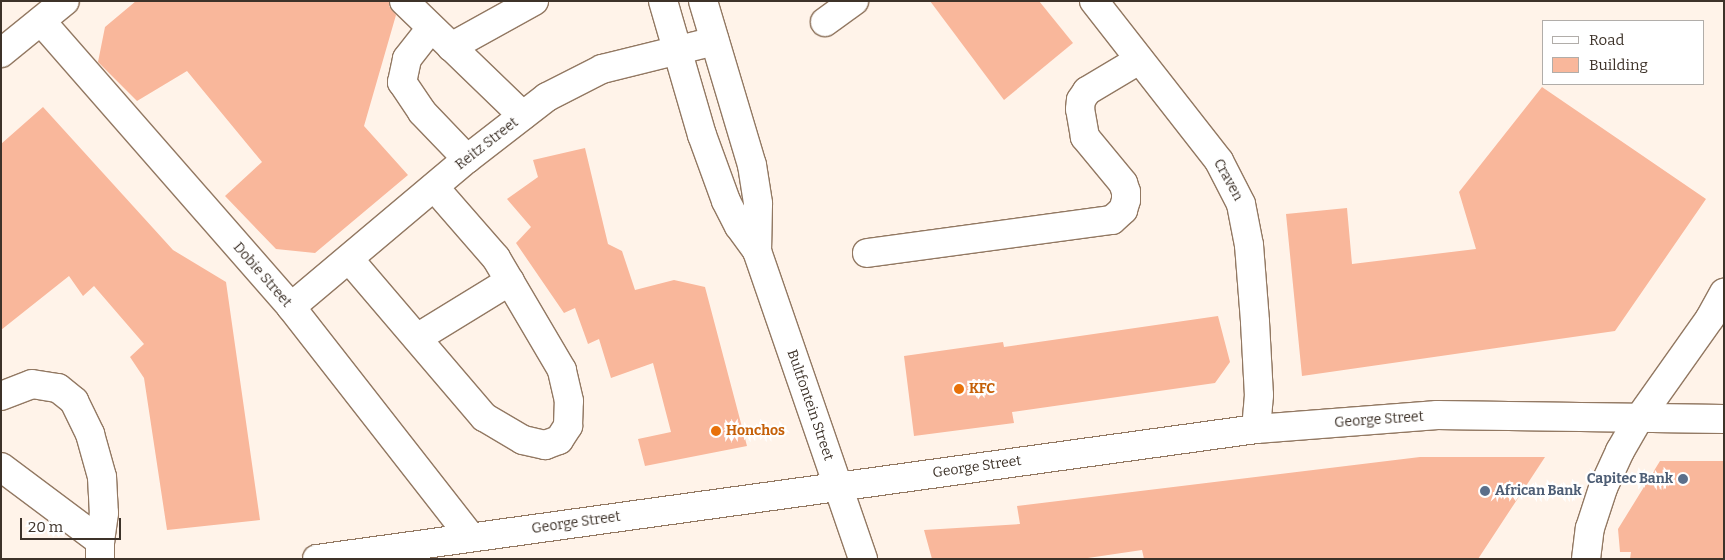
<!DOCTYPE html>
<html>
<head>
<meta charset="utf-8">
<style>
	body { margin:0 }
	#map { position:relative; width:1725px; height:560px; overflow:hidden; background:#fff3e9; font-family:Bitter,serif }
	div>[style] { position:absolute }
	.building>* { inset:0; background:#f9b79b }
	.roads { filter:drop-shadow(1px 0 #927862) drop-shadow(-1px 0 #927862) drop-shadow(0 1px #927862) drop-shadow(0 -1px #927862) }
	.minor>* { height:28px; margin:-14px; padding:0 14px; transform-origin:14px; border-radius:14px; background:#fff }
	.dots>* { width:14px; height:14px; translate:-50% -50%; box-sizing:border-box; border:2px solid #fff; border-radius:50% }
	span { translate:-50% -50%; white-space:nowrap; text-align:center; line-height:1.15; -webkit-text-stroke:4.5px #fff; paint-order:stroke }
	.street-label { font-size:14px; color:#3d3229 }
	.food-label { font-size:14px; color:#c56008; font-weight:700 }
	.left { translate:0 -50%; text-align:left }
	.service-label { font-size:14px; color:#4e5e75; font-weight:700 }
	.right { translate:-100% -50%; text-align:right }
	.frame { position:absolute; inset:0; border:2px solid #3d3229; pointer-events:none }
	.legend { position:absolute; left:1542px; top:20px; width:162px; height:65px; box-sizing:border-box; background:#fff; border:1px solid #b1ada9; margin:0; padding:6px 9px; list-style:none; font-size:15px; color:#3d3229 }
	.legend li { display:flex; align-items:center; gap:10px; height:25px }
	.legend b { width:25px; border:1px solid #b1ada9 }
	.scale { position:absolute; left:20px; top:518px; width:101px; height:22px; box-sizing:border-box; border:2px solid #3d3229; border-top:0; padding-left:6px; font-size:15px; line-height:18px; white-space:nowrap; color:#3d3229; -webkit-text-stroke:4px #fff; paint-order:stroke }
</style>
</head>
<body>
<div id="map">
	<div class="building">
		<i style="clip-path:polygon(136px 1px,389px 1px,389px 6px,396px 15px,364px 126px,408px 175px,315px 253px,276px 249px,225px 196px,262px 162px,187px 71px,137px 101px,98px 62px,105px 27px)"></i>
		<i style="clip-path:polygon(930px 1px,1039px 1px,1073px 43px,1004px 100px)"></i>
		<i style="clip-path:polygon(1542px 87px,1706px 199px,1615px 331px,1302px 376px,1286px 214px,1347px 208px,1352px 264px,1476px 249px,1459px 192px)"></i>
		<i style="clip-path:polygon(43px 107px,173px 250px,226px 282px,260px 520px,167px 530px,144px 378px,130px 357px,144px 344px,94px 286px,83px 296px,69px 276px,1px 330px,1px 144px)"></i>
		<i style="clip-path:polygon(585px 148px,608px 244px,622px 251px,635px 290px,674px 280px,705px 287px,747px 446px,645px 466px,638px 439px,671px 432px,653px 363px,611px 378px,599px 339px,588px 344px,575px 308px,564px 313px,516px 243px,531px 227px,507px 199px,538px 177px,533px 160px)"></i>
		<i style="clip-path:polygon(1218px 316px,1230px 362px,1215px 383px,1012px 412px,1014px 423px,914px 436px,904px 356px,1003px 342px,1004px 347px)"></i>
		<i style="clip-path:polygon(1420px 457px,1545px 457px,1478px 559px,1144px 559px,1142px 550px,1081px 559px,932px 559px,924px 530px,1020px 524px,1017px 506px)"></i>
		<i style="clip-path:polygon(1660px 461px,1724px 461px,1724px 559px,1630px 559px,1631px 552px,1620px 552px,1618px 529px)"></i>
	</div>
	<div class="roads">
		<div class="minor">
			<i style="left:404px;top:1px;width:165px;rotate:44deg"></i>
			<i style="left:663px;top:1px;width:140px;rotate:73.8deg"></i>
			<i style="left:702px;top:135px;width:70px;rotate:70deg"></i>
			<i style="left:726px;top:201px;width:28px;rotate:63deg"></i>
			<i style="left:739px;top:226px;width:31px;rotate:54deg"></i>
			<i style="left:757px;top:251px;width:326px;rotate:71deg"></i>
			<i style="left:703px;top:1px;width:171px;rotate:73.4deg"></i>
			<i style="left:752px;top:165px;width:39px;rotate:81deg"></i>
			<i style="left:758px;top:204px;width:47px;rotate:91.2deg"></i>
			<i style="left:1094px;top:1px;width:203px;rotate:52deg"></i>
			<i style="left:1219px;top:161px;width:48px;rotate:62.9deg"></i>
			<i style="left:1241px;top:204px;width:42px;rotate:79deg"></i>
			<i style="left:1249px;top:245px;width:77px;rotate:85.5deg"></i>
			<i style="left:1255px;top:322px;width:73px;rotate:86.9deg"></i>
			<i style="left:1259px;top:395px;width:34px;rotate:95deg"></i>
			<i style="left:41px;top:21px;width:380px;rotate:48.8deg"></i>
			<i style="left:291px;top:307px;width:292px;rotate:52deg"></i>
			<i style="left:825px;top:22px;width:36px;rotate:-36deg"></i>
			<i style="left:431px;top:28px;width:39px;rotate:128deg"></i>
			<i style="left:407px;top:59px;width:24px;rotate:102deg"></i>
			<i style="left:402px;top:82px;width:36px;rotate:56deg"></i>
			<i style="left:422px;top:112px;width:65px;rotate:46.2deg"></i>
			<i style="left:451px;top:47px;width:95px;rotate:-29deg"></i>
			<i style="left:1px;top:53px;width:82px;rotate:-39.1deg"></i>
			<i style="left:867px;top:253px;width:247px;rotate:-7.7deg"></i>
			<i style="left:1112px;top:220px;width:15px;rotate:-42deg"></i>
			<i style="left:1123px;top:210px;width:10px;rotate:-73deg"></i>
			<i style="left:1126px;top:200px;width:8px;rotate:-90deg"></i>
			<i style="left:1126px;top:192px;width:9px;rotate:-108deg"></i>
			<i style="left:1123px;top:183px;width:60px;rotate:-129.6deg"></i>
			<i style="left:1085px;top:137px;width:28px;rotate:-100deg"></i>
			<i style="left:1080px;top:109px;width:9px;rotate:-84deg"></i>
			<i style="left:1081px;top:100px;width:11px;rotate:-56deg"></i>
			<i style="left:1087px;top:91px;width:61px;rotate:-30.8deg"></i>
			<i style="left:349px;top:259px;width:208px;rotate:49.5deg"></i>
			<i style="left:484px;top:417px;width:45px;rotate:30.5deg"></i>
			<i style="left:523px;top:440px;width:23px;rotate:13deg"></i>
			<i style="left:545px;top:445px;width:15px;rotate:-20deg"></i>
			<i style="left:559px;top:440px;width:17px;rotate:-57deg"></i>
			<i style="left:568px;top:426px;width:25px;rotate:-88deg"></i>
			<i style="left:569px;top:401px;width:32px;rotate:-103deg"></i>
			<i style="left:562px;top:370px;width:130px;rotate:-120.5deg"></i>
			<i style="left:496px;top:258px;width:94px;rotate:-131.1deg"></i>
			<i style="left:291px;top:307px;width:230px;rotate:-40.1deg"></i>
			<i style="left:467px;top:159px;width:101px;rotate:-37.8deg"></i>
			<i style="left:547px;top:97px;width:62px;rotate:-27deg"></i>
			<i style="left:602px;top:69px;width:116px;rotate:-13.9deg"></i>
			<i style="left:417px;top:338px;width:109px;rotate:-31.5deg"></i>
			<i style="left:1px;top:396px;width:33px;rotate:-21deg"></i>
			<i style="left:32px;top:384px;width:26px;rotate:9deg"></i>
			<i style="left:58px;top:388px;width:21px;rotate:39deg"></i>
			<i style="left:74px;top:401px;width:37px;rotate:64deg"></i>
			<i style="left:90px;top:434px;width:45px;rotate:74.4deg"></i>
			<i style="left:102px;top:477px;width:36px;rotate:87deg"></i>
			<i style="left:104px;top:513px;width:28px;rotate:98deg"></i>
			<i style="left:100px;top:541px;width:18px;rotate:90deg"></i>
			<i style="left:1px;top:467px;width:124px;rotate:36.8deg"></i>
			<i style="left:317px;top:559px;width:948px;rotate:-7.88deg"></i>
			<i style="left:1256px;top:429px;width:182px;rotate:-4.4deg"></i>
			<i style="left:1437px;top:415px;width:287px;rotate:0.8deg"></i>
			<i style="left:1586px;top:559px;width:31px;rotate:-83deg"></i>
			<i style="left:1590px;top:528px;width:42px;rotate:-72deg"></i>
			<i style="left:1603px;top:488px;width:41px;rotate:-65.3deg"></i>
			<i style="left:1620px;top:451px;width:39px;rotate:-60deg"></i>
			<i style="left:1640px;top:417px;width:121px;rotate:-54.7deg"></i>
			<i style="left:1710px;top:318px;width:29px;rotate:-61deg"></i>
		</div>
	</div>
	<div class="dots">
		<i style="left:959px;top:389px;background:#e8710a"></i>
		<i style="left:716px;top:431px;background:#e8710a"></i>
		<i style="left:1683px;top:479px;background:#5c6f8a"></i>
		<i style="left:1485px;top:491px;background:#5c6f8a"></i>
	</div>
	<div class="street-label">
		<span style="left:487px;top:144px;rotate:-38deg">Reitz Street</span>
		<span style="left:1228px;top:180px;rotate:61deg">Craven</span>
		<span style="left:262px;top:275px;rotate:49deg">Dobie Street</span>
		<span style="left:810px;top:405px;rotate:71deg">Bultfontein Street</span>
		<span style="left:1379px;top:420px;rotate:-4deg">George Street</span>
		<span style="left:977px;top:467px;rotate:-8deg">George Street</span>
		<span style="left:576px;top:523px;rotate:-8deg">George Street</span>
	</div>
	<div class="food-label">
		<span class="left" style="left:969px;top:389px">KFC</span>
		<span class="left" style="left:726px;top:431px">Honchos</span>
	</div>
	<div class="service-label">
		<span class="right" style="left:1673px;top:479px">Capitec Bank</span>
		<span class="left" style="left:1495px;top:491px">African Bank</span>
	</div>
	<div class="frame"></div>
	<ul class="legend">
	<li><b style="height:6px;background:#fff"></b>Road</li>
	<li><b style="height:14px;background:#f9b79b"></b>Building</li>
	</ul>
	<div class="scale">20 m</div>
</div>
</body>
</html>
